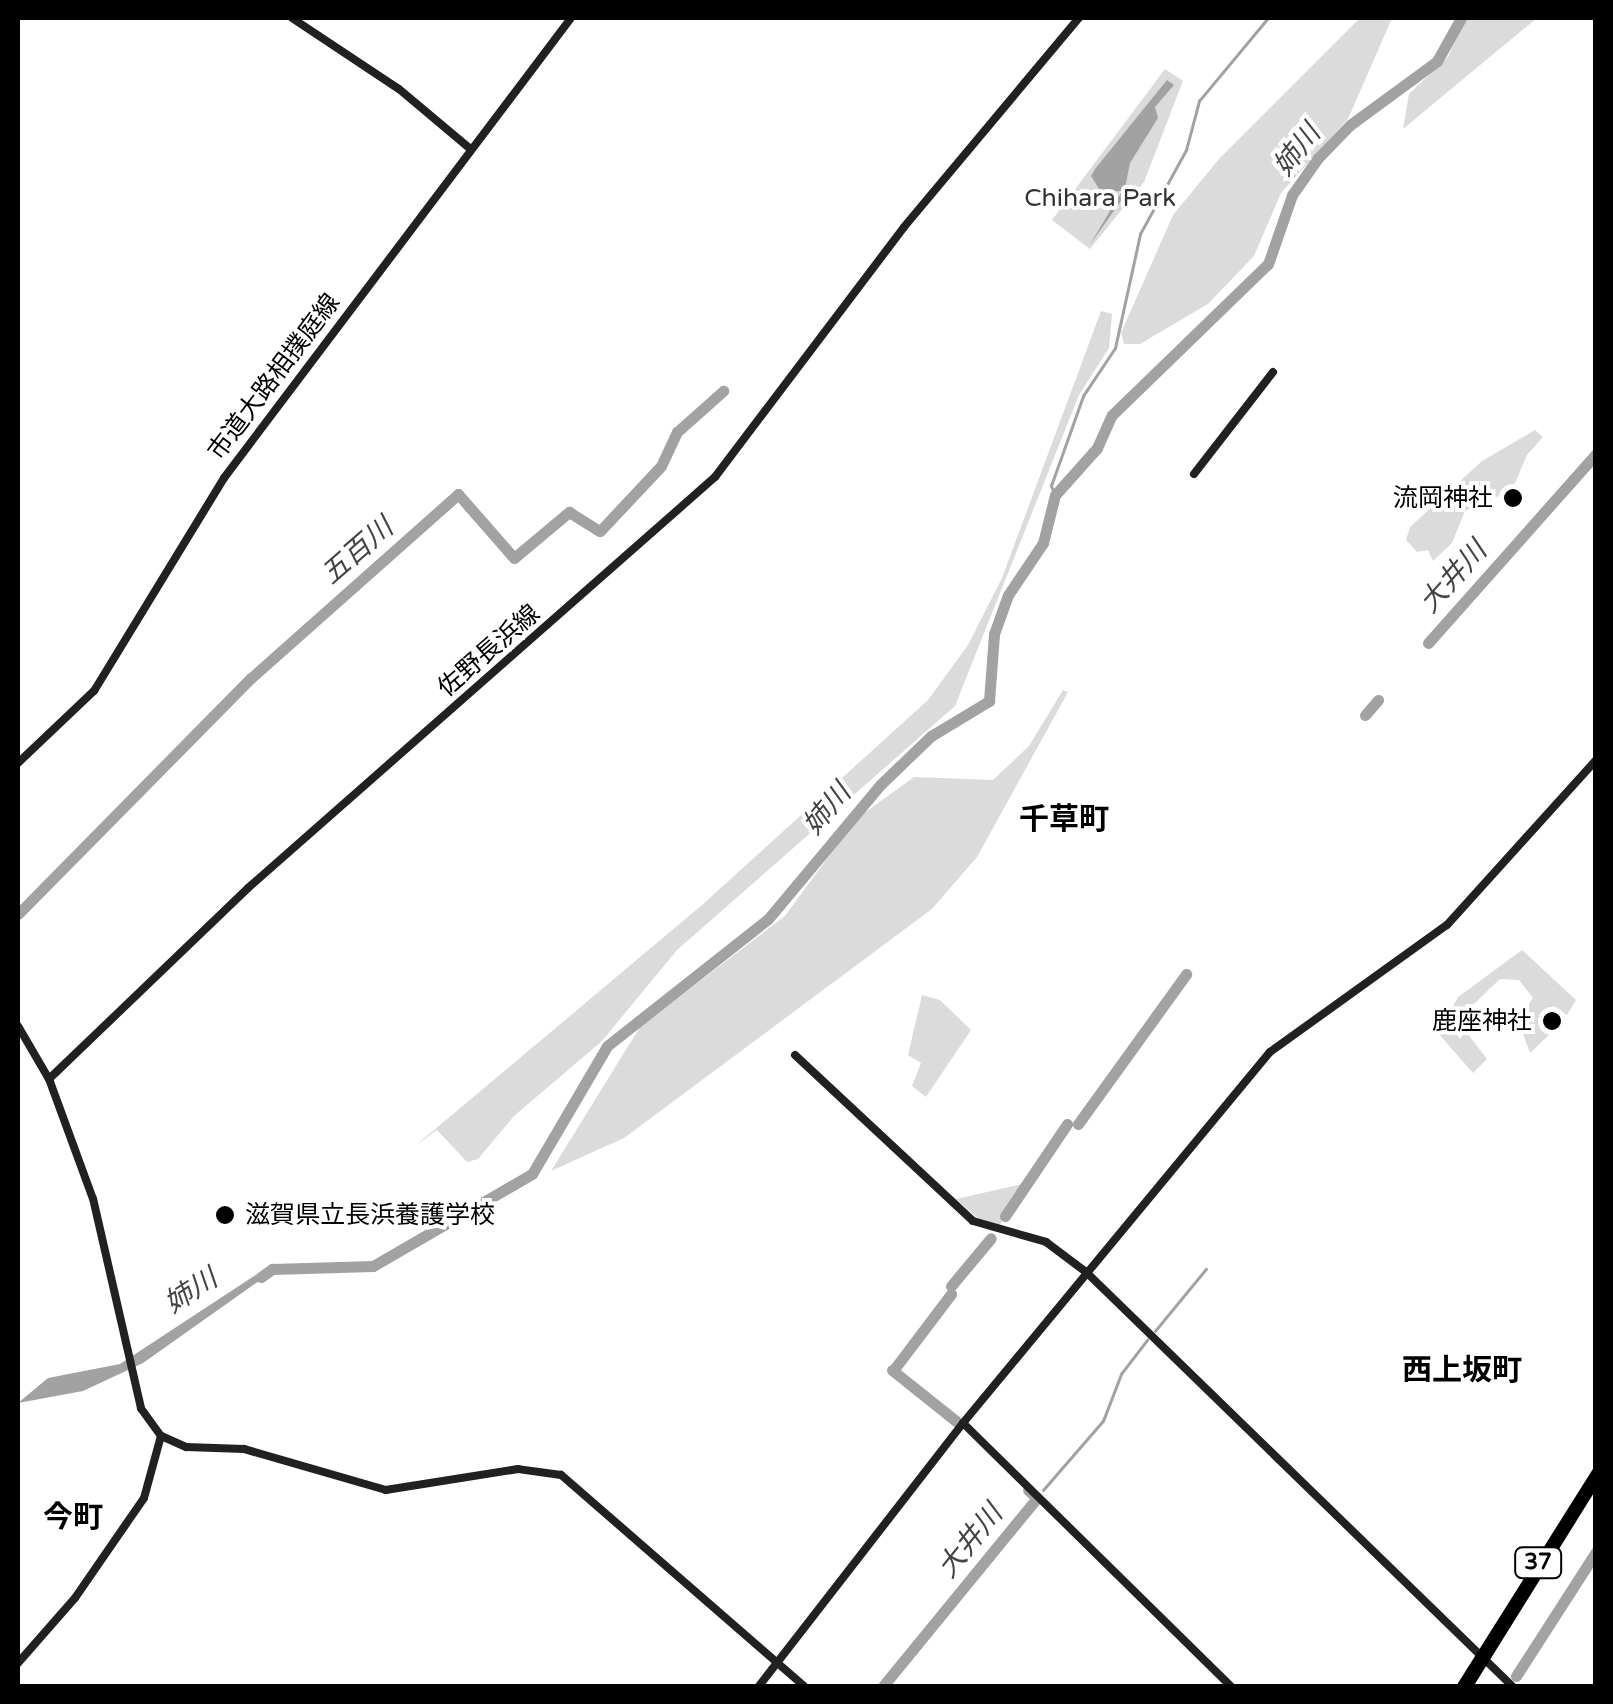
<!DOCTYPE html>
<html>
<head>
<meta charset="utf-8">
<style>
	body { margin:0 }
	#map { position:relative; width:1613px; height:1704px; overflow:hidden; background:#fff; font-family:"Varela Round","Noto Sans JP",sans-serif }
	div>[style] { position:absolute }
	.green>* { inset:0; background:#dbdbdb }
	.water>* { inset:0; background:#a2a2a2 }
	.stream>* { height:2.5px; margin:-1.25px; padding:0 1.25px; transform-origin:1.25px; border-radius:1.25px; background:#a2a2a2 }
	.river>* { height:11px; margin:-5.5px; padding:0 5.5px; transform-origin:5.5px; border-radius:5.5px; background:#a2a2a2 }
	.secondary>* { height:8px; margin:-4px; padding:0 4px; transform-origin:4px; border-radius:4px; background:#212121 }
	.primary>* { height:8px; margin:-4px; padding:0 4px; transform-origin:4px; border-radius:4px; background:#000 }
	.dots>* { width:28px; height:28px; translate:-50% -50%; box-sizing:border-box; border:5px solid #fff; border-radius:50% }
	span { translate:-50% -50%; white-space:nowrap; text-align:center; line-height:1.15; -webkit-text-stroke:8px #fff; paint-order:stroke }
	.shield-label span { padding:2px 8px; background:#fff; border:2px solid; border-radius:8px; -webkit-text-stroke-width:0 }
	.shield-label { font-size:22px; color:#000; font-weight:700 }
	.park-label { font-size:25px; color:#323232 }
	.street-label { font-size:25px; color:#000 }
	.poi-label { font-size:25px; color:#000 }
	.right { translate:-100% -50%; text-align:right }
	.left { translate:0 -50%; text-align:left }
	.water-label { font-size:28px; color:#434343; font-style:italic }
	.quarter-label { font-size:30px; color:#000; font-weight:700 }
	.frame { position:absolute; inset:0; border:20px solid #000; pointer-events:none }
</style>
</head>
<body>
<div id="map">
	<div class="green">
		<i style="clip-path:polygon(1360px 18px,1392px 18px,1348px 119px,1281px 193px,1254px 256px,1208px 304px,1140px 344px,1124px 344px,1121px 333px,1173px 215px,1219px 159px)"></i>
		<i style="clip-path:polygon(1466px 18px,1537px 18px,1403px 129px,1409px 94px,1448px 57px)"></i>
		<i style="clip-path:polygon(1165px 69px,1183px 81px,1144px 182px,1090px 249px,1052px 220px)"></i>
		<i style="clip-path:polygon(1101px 311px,1112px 314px,1109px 348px,1079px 395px,955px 706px,677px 950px,602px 1041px,514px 1116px,478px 1159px,467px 1162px,437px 1130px,415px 1146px,702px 905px,928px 700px,968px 645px,1002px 578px)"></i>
		<i style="clip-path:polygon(1535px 430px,1543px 437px,1527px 455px,1512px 490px,1465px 511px,1452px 543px,1433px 561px,1428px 550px,1417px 552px,1406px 540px,1410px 527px,1482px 461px)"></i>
		<i style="clip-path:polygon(1063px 690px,1068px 692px,977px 857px,932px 909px,624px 1138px,551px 1171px,640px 1027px,785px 916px,856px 819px,914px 777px,993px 780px,1029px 746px)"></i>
		<i style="clip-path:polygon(1522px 950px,1576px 1000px,1567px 1015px,1553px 1006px,1541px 1019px,1552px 1032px,1530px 1053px,1518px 1020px,1533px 998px,1519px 980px,1500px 979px,1457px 1020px,1487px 1059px,1473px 1073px,1438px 1033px,1458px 997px)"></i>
		<i style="clip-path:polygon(922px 995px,940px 1000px,971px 1030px,926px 1097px,912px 1086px,921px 1063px,908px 1055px)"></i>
		<i style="clip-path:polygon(1023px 1184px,1000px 1225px,982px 1222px,956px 1199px)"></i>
	</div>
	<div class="water">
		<i style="clip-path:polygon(1167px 80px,1174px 85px,1155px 107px,1158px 118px,1130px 163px,1123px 198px,1089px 246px,1122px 191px,1101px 192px,1091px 176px,1095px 169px)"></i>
		<i style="clip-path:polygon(271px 1265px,273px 1271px,143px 1363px,83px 1391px,18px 1403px,48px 1378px,120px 1364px)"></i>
	</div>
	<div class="stream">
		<i style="left:1055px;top:495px;width:10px;rotate:-114deg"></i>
		<i style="left:1051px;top:486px;width:96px;rotate:-70.4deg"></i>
		<i style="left:1083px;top:396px;width:58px;rotate:-56.3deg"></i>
		<i style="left:1115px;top:348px;width:117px;rotate:-77.6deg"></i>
		<i style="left:1140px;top:234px;width:96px;rotate:-61.3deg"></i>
		<i style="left:1186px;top:150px;width:51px;rotate:-75.1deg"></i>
		<i style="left:1199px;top:101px;width:108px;rotate:-50.3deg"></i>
		<i style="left:1155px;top:1331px;width:80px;rotate:-50.6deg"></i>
		<i style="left:1043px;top:1490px;width:91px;rotate:-49deg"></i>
		<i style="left:1103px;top:1421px;width:50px;rotate:-69deg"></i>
		<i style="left:1121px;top:1374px;width:43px;rotate:-52.6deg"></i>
	</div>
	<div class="river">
		<i style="left:1428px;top:643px;width:253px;rotate:-48.4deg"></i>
		<i style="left:1365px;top:715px;width:20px;rotate:-49deg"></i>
		<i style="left:18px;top:914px;width:332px;rotate:-45.4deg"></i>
		<i style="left:251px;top:678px;width:277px;rotate:-41.6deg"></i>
		<i style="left:458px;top:494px;width:85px;rotate:48.8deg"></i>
		<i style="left:514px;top:558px;width:72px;rotate:-39.9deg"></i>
		<i style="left:569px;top:512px;width:36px;rotate:32deg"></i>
		<i style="left:600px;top:531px;width:89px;rotate:-46.8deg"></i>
		<i style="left:661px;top:466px;width:38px;rotate:-65deg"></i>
		<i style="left:677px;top:432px;width:62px;rotate:-41.7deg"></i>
		<i style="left:1078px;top:1124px;width:185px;rotate:-54.2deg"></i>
		<i style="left:1005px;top:1216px;width:111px;rotate:-56deg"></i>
		<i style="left:261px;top:1277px;width:14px;rotate:-36deg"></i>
		<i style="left:272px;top:1269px;width:101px;rotate:-1.7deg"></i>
		<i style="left:373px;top:1266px;width:184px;rotate:-30.1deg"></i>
		<i style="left:532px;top:1174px;width:148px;rotate:-59.6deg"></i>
		<i style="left:607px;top:1046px;width:205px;rotate:-38.3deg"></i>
		<i style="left:768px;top:919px;width:175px;rotate:-50.1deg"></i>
		<i style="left:880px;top:785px;width:71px;rotate:-43.9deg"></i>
		<i style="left:931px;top:736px;width:68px;rotate:-31.1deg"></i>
		<i style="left:989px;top:701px;width:67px;rotate:-85.7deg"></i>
		<i style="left:994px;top:634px;width:41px;rotate:-70.3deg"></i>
		<i style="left:1008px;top:595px;width:63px;rotate:-56.1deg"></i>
		<i style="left:1043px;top:543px;width:49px;rotate:-76deg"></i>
		<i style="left:1055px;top:495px;width:63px;rotate:-48.2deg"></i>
		<i style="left:1097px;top:448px;width:36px;rotate:-66deg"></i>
		<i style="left:1112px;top:415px;width:217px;rotate:-44.1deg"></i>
		<i style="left:1268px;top:264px;width:73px;rotate:-70.8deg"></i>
		<i style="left:1292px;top:195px;width:45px;rotate:-54.9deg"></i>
		<i style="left:1318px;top:158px;width:46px;rotate:-45.9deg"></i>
		<i style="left:1350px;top:125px;width:108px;rotate:-36.3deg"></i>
		<i style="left:1437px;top:61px;width:49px;rotate:-60.8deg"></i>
		<i style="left:951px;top:1286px;width:62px;rotate:-50.2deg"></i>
		<i style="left:895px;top:1368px;width:93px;rotate:-52.9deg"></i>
		<i style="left:892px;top:1370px;width:82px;rotate:38.6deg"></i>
		<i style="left:1516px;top:1676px;width:148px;rotate:-57.2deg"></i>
		<i style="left:883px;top:1686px;width:243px;rotate:-50.7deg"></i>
		<i style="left:1037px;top:1498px;width:12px;rotate:-138deg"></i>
	</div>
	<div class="secondary">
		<i style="left:292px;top:18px;width:128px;rotate:33.6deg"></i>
		<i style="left:399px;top:89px;width:90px;rotate:40deg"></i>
		<i style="left:1194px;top:474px;width:129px;rotate:-52.2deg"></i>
		<i style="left:18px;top:763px;width:105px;rotate:-43.5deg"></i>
		<i style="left:94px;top:691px;width:250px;rotate:-58.6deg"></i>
		<i style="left:224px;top:478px;width:576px;rotate:-52.97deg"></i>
		<i style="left:18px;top:1026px;width:61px;rotate:59.7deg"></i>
		<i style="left:795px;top:1055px;width:243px;rotate:43deg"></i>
		<i style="left:973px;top:1221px;width:76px;rotate:16deg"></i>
		<i style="left:1046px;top:1242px;width:50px;rotate:36.9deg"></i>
		<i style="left:1086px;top:1272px;width:594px;rotate:44.18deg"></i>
		<i style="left:963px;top:1423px;width:375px;rotate:44.5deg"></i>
		<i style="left:18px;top:1663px;width:86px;rotate:-48.8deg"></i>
		<i style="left:75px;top:1598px;width:121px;rotate:-55.4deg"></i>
		<i style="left:144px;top:1498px;width:64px;rotate:-74.7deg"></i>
		<i style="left:759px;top:1686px;width:333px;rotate:-52.2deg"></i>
		<i style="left:963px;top:1423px;width:482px;rotate:-50.4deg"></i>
		<i style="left:1270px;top:1052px;width:218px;rotate:-35.7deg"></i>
		<i style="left:1447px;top:925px;width:222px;rotate:-47.9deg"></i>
		<i style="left:804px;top:1686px;width:322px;rotate:-139deg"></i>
		<i style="left:561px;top:1475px;width:43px;rotate:-172.1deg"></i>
		<i style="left:518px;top:1469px;width:134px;rotate:171deg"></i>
		<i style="left:386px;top:1490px;width:148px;rotate:-163.9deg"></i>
		<i style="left:244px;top:1449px;width:58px;rotate:-178deg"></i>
		<i style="left:186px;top:1447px;width:27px;rotate:-156deg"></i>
		<i style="left:161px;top:1436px;width:34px;rotate:-126deg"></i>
		<i style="left:141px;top:1408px;width:214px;rotate:-102.9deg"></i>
		<i style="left:93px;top:1199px;width:128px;rotate:-110.1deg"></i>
		<i style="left:49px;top:1079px;width:276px;rotate:-43.8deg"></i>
		<i style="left:248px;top:888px;width:622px;rotate:-41.35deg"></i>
		<i style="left:715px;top:477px;width:313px;rotate:-52.9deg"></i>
		<i style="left:904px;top:227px;width:273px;rotate:-50.1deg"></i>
	</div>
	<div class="primary">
		<i style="left:1461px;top:1686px;width:253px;rotate:-57.8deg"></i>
		<i style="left:1469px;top:1686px;width:240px;rotate:-58.1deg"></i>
	</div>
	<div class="dots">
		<i style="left:1513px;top:498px;background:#000"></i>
		<i style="left:1552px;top:1021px;background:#000"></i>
		<i style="left:225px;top:1215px;background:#000"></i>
	</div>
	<div class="shield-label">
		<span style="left:1538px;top:1563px">37</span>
	</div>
	<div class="park-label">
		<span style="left:1100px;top:198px">Chihara Park</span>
	</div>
	<div class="street-label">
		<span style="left:274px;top:377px;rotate:-53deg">市道大路相撲庭線</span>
		<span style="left:489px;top:651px;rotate:-41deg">佐野長浜線</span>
	</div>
	<div class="poi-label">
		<span class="right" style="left:1493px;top:498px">流岡神社</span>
		<span class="right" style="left:1532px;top:1021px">鹿座神社</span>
		<span class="left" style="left:245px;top:1215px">滋賀県立長浜養護学校</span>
	</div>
	<div class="water-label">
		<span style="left:1297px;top:150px;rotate:-52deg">姉川</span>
		<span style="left:357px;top:551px;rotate:-41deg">五百川</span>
		<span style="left:1453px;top:577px;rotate:-48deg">大井川</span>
		<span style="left:827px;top:809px;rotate:-50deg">姉川</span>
		<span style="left:191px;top:1291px;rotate:-33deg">姉川</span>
		<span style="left:970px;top:1541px;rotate:-51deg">大井川</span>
	</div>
	<div class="quarter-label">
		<span style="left:1064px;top:820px">千草町</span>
		<span style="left:1462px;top:1371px">西上坂町</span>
		<span style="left:73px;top:1518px">今町</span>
	</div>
	<div class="frame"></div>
</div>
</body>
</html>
